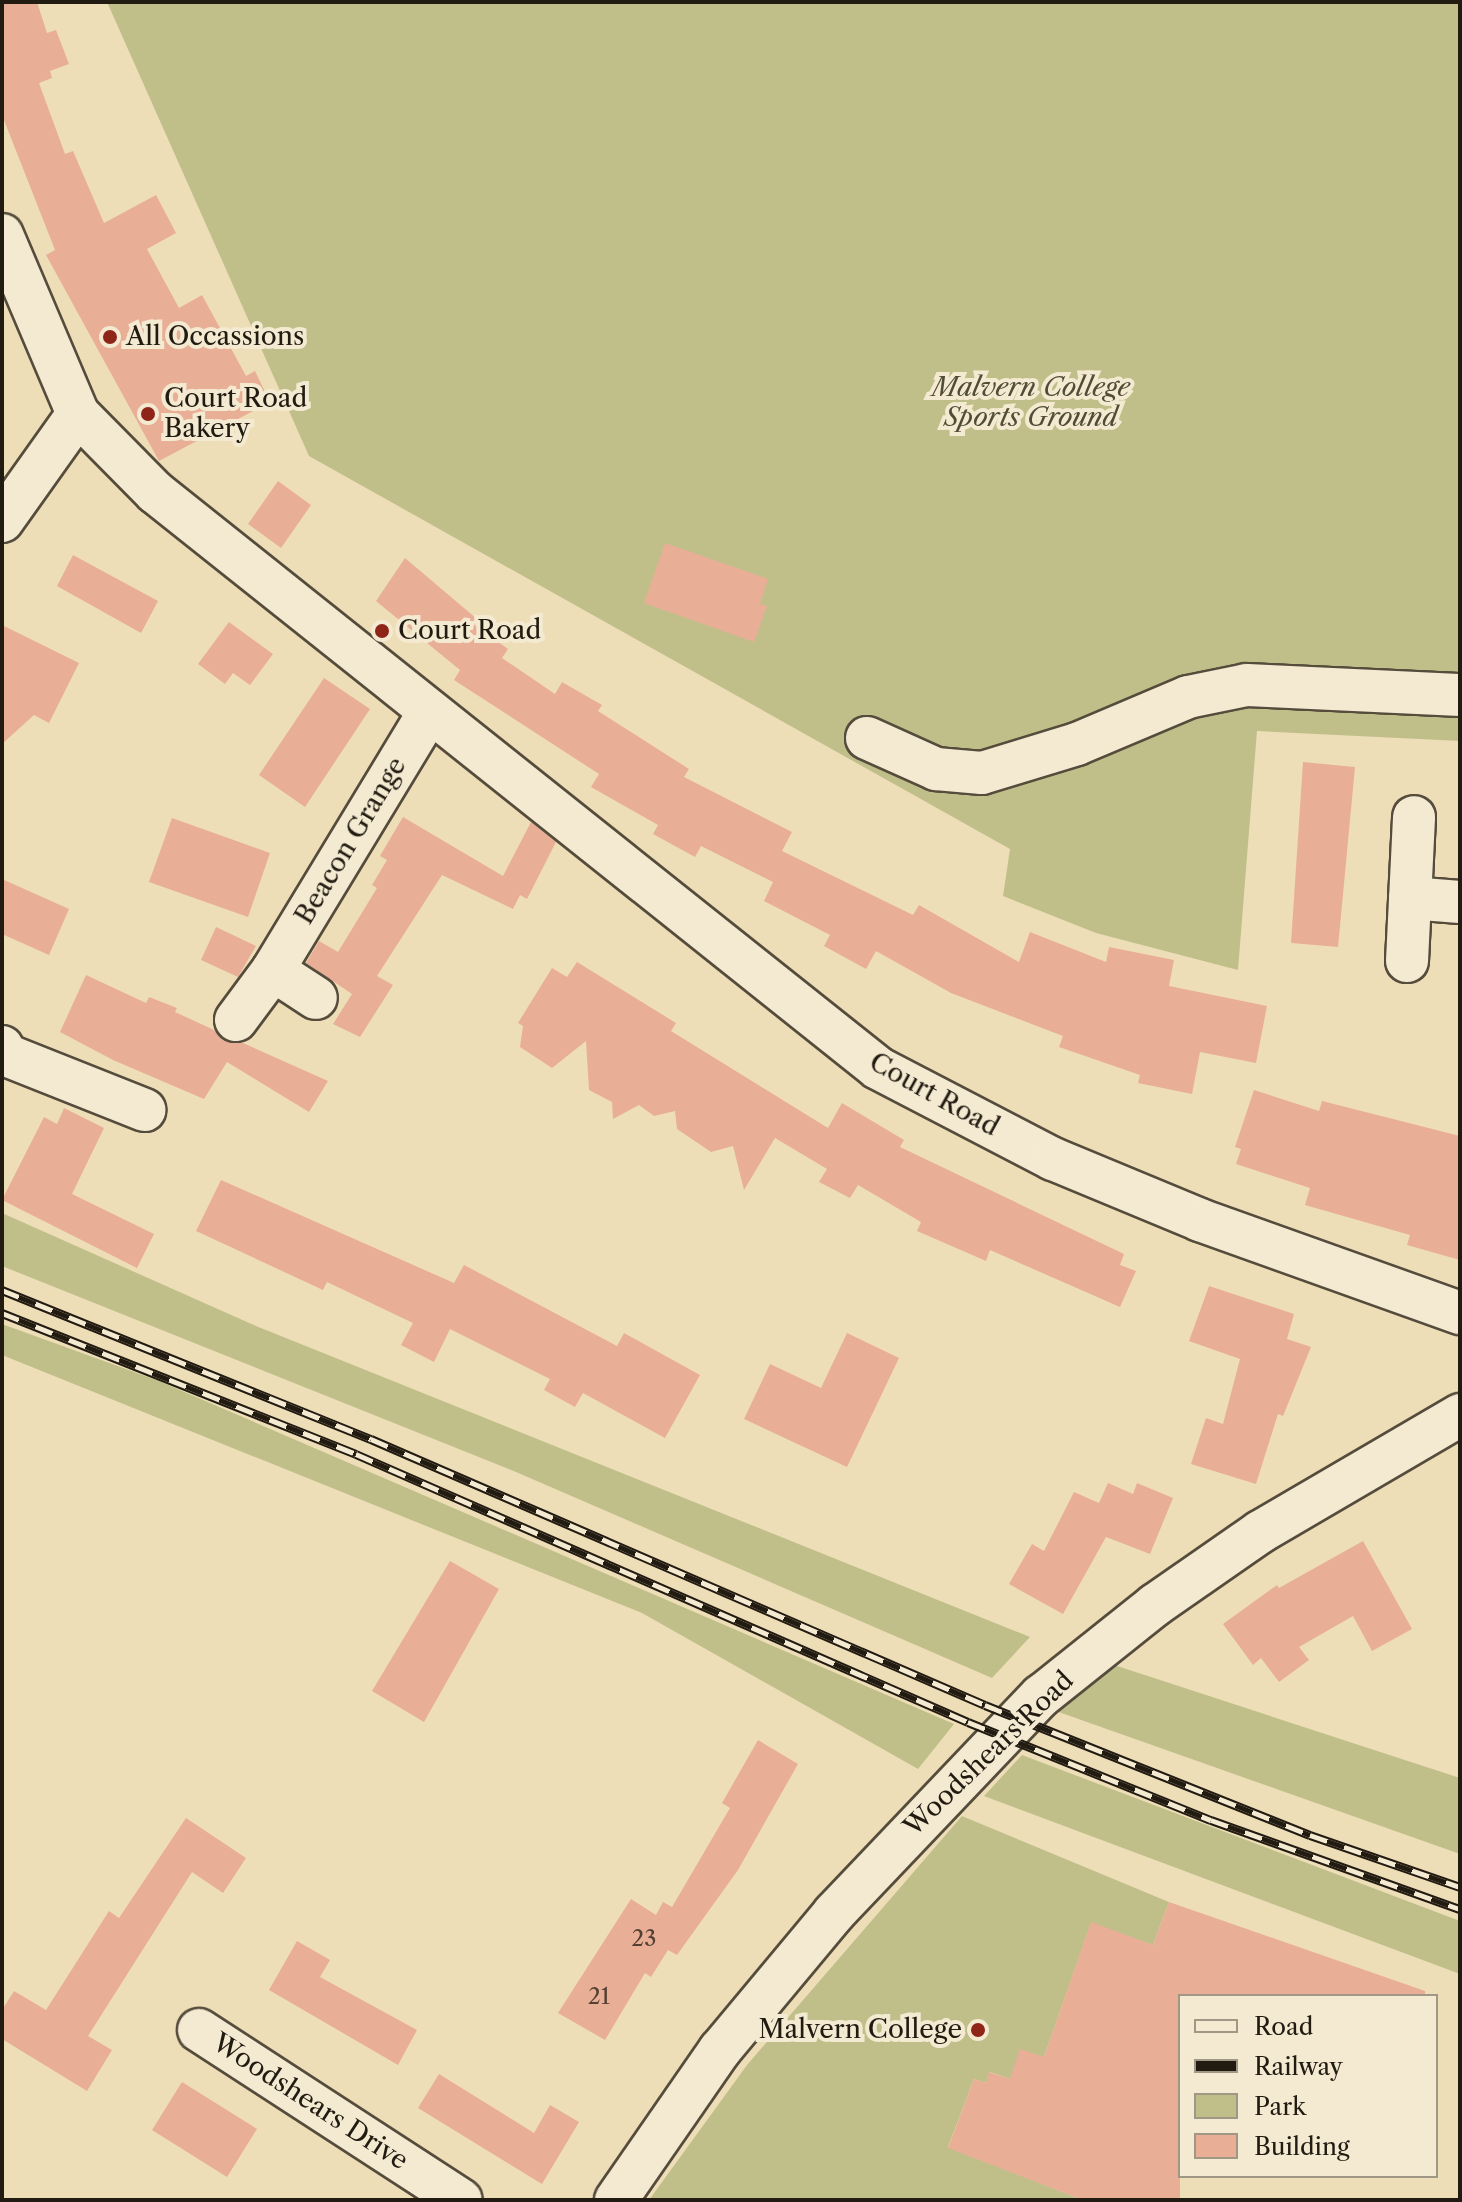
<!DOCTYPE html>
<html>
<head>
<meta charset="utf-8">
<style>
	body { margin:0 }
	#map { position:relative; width:1462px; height:2202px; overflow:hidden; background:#eedeb8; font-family:"Libre Caslon Text",serif }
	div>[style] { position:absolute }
	.green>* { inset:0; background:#c0bf8a }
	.building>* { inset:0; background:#e9ae96 }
	.roads { filter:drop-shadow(2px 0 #554c3c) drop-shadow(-2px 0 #554c3c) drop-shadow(0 2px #554c3c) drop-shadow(0 -2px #554c3c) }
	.minor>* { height:42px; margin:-21px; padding:0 21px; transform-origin:21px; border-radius:21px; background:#f4ead1 }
	.rail>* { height:9px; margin-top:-4.5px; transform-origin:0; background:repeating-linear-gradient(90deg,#f4ead1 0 18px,#221b12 0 36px); box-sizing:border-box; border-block:2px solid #221b12 }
	.dots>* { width:22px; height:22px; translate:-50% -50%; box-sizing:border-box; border:4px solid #f4ead1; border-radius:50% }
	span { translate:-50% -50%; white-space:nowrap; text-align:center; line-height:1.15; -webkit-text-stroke:8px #f4ead1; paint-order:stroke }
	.number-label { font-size:22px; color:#544033 }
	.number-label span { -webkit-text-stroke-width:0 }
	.poi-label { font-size:26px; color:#221b12 }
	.left { translate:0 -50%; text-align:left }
	.right { translate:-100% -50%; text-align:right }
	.park-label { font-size:26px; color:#514c36; font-style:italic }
	.street-label { font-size:26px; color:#221b12 }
	.frame { position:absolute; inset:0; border:4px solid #221b12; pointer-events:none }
	.legend { position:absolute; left:1178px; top:1994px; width:260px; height:184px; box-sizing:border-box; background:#f4ead1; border:2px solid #a09785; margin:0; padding:10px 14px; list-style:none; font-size:24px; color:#221b12 }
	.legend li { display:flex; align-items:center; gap:16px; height:40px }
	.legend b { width:40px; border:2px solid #a09785 }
</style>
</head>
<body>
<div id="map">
	<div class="green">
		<i style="clip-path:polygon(107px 2px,1460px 2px,1460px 741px,1257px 731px,1238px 970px,1096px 933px,1003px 896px,1010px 849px,309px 456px)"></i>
		<i style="clip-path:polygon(2px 1213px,256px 1326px,1030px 1637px,992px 1678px,516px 1472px,2px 1266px)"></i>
		<i style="clip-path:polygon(2px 1324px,159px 1381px,954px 1724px,918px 1769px,642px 1613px,2px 1355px)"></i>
		<i style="clip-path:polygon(1105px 1662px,1460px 1778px,1460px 1854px,1053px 1710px)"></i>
		<i style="clip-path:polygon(1022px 1755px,1460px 1921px,1460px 1974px,984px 1796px)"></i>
		<i style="clip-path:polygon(962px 1816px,1169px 1902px,1153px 1945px,1091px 1923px,1044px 2057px,1010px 2079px,990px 2072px,986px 2083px,974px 2079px,948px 2147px,1083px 2200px,649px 2200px,747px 2065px)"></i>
	</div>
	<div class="building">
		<i style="clip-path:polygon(2px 2px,37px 2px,47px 33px,56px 30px,69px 64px,50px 71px,52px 78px,39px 83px,65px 154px,73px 151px,104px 223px,156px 195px,176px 233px,147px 249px,179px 308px,202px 295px,246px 376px,255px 371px,270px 402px,159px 461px,46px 255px,55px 250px,2px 115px)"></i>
		<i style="clip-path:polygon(278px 481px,311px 505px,281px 548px,248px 524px)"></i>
		<i style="clip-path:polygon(665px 543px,768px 579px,760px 604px,767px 606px,754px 642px,644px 603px)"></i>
		<i style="clip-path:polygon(73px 555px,158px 601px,141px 633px,57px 586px)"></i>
		<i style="clip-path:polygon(405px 558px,477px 619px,473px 624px,508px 649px,502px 658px,555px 694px,562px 682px,602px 705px,598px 711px,689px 769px,684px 777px,792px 832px,782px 851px,913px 915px,919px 905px,1019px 962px,1030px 932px,1106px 962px,1109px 947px,1174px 960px,1169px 986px,1267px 1006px,1256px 1063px,1200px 1052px,1192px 1094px,1138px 1083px,1140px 1075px,1059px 1047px,1063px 1036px,951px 993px,876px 951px,866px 969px,824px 946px,830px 935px,764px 901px,773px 882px,701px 846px,695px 857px,653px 834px,658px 825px,591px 787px,599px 774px,454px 680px,460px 670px,376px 601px)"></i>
		<i style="clip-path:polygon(229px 622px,273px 654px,250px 685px,233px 673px,225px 684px,198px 664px)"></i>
		<i style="clip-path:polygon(2px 625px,79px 663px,49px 723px,34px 715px,2px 744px)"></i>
		<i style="clip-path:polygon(324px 678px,370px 709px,305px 807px,259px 775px)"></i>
		<i style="clip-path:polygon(1303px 762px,1355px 767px,1338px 947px,1291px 943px)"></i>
		<i style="clip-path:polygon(403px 817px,503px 876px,531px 822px,556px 842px,527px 899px,520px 895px,513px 909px,442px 875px,377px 976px,393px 985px,360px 1037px,333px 1024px,352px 994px,306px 963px,319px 941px,338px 952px,377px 888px,372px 885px,387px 860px,380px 856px)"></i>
		<i style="clip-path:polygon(172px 818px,270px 853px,248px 917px,149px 882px)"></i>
		<i style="clip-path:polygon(2px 879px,69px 909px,49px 955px,2px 934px)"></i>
		<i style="clip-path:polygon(216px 927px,256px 946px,238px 977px,201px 960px)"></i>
		<i style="clip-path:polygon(577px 962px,676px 1023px,671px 1031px,828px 1128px,842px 1103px,904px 1140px,900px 1147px,1124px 1254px,1120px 1265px,1136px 1271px,1120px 1307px,990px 1250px,986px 1261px,917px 1231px,921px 1222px,858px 1185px,850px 1198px,819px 1182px,827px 1169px,775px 1138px,744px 1190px,733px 1146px,711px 1152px,677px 1129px,675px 1111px,654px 1116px,639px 1105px,613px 1119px,612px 1102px,589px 1090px,586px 1041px,552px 1068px,520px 1047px,523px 1026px,518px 1023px,552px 968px,567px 977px)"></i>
		<i style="clip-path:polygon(86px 975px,146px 1003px,149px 997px,177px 1008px,175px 1012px,214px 1030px,222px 1040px,243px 1043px,328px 1081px,309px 1112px,227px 1062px,204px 1099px,113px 1060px,60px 1032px)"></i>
		<i style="clip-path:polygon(1254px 1090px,1319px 1111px,1322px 1101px,1460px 1136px,1460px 1260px,1407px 1245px,1410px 1235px,1305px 1205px,1310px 1188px,1236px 1164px,1241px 1149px,1235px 1147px)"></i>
		<i style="clip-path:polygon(64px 1108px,104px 1128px,72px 1194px,154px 1234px,137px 1268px,2px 1200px,44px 1117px,57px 1124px)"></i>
		<i style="clip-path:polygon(221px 1180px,454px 1283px,464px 1265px,617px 1346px,624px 1333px,700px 1375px,665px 1438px,583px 1393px,575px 1407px,544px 1390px,550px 1379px,450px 1329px,434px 1362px,401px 1345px,413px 1323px,327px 1282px,323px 1290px,196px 1231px)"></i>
		<i style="clip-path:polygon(1209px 1286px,1294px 1314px,1287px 1339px,1311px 1347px,1283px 1416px,1278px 1414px,1256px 1484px,1191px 1464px,1206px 1418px,1223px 1424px,1240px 1359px,1189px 1341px)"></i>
		<i style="clip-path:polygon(847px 1333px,899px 1358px,847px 1467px,744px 1419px,770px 1364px,821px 1388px)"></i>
		<i style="clip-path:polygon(1108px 1483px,1133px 1494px,1137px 1483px,1173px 1498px,1150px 1554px,1106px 1537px,1063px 1614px,1009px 1584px,1032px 1544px,1044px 1551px,1074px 1492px,1099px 1503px)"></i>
		<i style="clip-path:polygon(1363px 1541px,1412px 1629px,1372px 1651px,1353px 1616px,1299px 1647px,1309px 1660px,1279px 1682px,1261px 1658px,1253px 1665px,1223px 1624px,1277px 1585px,1279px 1588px)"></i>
		<i style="clip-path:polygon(450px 1561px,499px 1589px,424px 1722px,372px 1691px)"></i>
		<i style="clip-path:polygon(758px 1740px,798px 1764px,738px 1870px,677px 1955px,668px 1950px,651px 1977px,645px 1973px,605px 2040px,558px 2013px,631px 1899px,656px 1915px,663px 1902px,672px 1907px,730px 1808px,722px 1803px)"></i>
		<i style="clip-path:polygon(186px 1818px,246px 1858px,223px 1893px,192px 1872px,88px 2036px,112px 2050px,87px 2091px,2px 2039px,2px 2010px,14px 1991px,46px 2010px,109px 1911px,119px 1918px)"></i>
		<i style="clip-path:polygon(1169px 1902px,1425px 1991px,1425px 1996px,1180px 1996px,1180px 2200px,1083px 2200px,948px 2148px,974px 2079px,986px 2083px,989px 2072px,1010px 2079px,1020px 2049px,1044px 2057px,1091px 1922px,1153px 1945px)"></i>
		<i style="clip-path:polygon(297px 1941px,330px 1960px,320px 1977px,417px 2030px,398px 2065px,269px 1990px)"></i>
		<i style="clip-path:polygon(439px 2074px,534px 2133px,550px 2105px,579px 2122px,542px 2184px,418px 2108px)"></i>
		<i style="clip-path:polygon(182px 2082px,257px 2129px,227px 2177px,152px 2130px)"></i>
	</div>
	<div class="roads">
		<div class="minor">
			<i style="left:2px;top:235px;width:194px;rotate:67deg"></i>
			<i style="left:78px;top:414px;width:110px;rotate:45.4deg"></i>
			<i style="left:155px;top:492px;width:924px;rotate:38.54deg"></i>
			<i style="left:878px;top:1068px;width:197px;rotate:27.5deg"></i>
			<i style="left:1053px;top:1159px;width:159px;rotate:22.5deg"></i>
			<i style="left:1200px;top:1220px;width:276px;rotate:19.7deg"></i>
			<i style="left:2px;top:521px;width:131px;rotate:-54.6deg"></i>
			<i style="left:867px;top:738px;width:76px;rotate:24.2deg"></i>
			<i style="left:936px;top:769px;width:46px;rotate:5deg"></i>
			<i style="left:982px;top:773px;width:99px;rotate:-17deg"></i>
			<i style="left:1077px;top:744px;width:121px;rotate:-22.9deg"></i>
			<i style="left:1188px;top:697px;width:60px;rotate:-11.5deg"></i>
			<i style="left:1247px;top:685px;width:213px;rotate:2.7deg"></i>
			<i style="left:1410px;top:898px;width:50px;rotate:4.6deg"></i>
			<i style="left:1407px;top:961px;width:144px;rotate:-87.2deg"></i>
			<i style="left:273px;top:970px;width:51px;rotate:33.1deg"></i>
			<i style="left:236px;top:1020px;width:62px;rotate:-53.5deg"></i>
			<i style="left:273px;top:970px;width:301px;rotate:-58.8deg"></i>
			<i style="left:2px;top:1047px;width:9px;rotate:63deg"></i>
			<i style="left:6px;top:1055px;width:149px;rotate:21.7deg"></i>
			<i style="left:199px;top:2030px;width:312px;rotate:33deg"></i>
			<i style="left:616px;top:2200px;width:183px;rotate:-55.3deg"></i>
			<i style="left:720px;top:2050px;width:178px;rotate:-50.2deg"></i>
			<i style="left:834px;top:1913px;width:300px;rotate:-46.4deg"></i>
			<i style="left:1041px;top:1696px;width:146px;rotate:-38.6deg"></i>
			<i style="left:1155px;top:1605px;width:128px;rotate:-34.8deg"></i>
			<i style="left:1260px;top:1532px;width:232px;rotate:-30.3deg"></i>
		</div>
	</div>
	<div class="rail">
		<i style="left:2px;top:1290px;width:398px;rotate:22deg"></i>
		<i style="left:371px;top:1439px;width:669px;rotate:23.42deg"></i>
		<i style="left:985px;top:1705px;width:350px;rotate:21.8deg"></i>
		<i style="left:1310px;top:1835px;width:159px;rotate:19.1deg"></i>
		<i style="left:2px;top:1313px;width:381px;rotate:21.7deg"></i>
		<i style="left:356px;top:1454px;width:668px;rotate:23.65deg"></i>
		<i style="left:968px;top:1722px;width:262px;rotate:22deg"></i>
		<i style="left:1211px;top:1820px;width:264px;rotate:19.7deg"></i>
	</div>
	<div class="dots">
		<i style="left:110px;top:337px;background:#8f2418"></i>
		<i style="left:148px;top:414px;background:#8f2418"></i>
		<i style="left:382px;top:631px;background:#8f2418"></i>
		<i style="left:978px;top:2030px;background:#8f2418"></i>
	</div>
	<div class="number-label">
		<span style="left:644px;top:1939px">23</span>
		<span style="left:599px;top:1997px">21</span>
	</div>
	<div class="poi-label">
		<span class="left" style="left:126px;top:337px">All Occassions</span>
		<span class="left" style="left:164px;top:414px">Court Road<br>Bakery</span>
		<span class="left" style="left:398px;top:631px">Court Road</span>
		<span class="right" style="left:962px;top:2030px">Malvern College</span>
	</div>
	<div class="park-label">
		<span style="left:1031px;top:403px">Malvern College<br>Sports Ground</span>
	</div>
	<div class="street-label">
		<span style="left:351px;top:841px;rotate:-59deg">Beacon Grange</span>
		<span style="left:934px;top:1095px;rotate:29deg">Court Road</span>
		<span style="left:989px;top:1754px;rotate:-44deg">Woodshears Road</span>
		<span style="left:310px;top:2102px;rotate:33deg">Woodshears Drive</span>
	</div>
	<div class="frame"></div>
	<ul class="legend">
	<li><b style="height:10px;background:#f4ead1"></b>Road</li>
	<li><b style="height:10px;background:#221b12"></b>Railway</li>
	<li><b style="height:22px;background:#c0bf8a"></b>Park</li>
	<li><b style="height:22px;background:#e9ae96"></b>Building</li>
	</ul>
</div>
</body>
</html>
